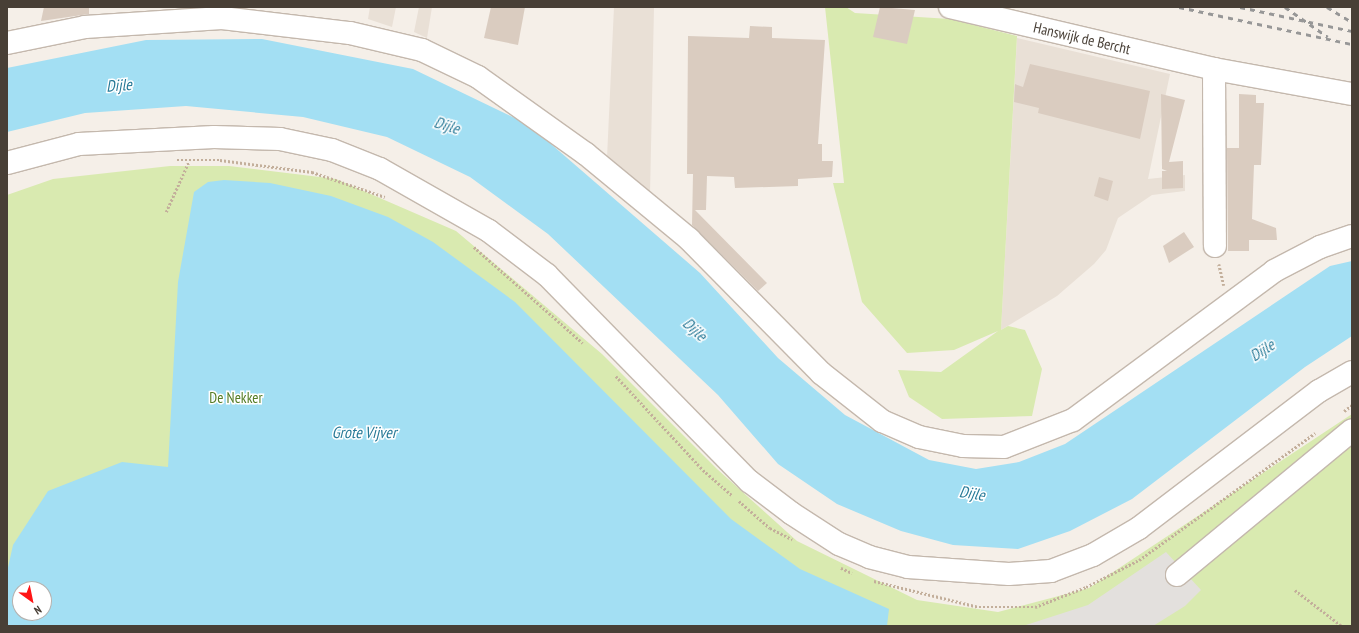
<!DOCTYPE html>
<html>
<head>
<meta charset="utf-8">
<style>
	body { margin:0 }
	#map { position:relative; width:1359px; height:633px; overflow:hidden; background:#f5efe8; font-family:"PT Sans Narrow",sans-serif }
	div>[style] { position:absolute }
	.residential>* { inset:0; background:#e9e0d6 }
	.green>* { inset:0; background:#d9eab0 }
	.parking>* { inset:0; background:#e3e0dd }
	.water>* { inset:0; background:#a3dff3 }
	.building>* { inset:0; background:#daccc0 }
	.path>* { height:2.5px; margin-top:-1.25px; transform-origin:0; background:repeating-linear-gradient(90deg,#c3af9b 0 2px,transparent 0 4px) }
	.roads { filter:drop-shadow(1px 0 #c4b8ad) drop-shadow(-1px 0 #c4b8ad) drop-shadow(0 1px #c4b8ad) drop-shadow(0 -1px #c4b8ad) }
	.minor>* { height:22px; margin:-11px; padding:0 11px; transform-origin:11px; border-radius:11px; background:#fff }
	.rail>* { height:3px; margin-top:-1.5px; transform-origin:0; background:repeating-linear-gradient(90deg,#979797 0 5px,transparent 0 10px) }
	span { translate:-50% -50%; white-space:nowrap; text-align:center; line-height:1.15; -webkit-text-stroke:3px #fff; paint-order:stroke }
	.street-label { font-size:15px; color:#483f36 }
	.park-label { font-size:15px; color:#557d27 }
	.water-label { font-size:16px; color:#267997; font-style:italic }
	.frame { position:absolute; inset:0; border:8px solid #483f36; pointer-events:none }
	.north { position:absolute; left:12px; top:581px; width:40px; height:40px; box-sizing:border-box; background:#fff; border:1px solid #b6b2af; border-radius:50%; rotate:147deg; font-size:11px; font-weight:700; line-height:16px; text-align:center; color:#483f36 }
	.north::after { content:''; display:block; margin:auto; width:14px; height:18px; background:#ff1516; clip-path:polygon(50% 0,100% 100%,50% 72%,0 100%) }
</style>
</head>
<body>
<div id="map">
	<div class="residential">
		<i style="clip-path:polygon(370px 7px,396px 7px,392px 27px,368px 19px)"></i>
		<i style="clip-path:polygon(419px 7px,432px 7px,427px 38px,414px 32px)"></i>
		<i style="clip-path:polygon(614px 7px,654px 7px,650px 194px,607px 158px)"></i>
		<i style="clip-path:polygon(1017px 38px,1170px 74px,1148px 179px,1185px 175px,1185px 191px,1152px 195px,1118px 218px,1106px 250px,1094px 264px,1057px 296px,1001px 330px)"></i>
	</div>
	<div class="green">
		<i style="clip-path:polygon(825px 7px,846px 7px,855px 13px,950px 19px,1017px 36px,1001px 330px,1008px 326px,1025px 330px,1042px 369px,1032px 416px,942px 419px,909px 397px,898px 370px,941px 372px,998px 331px,954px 350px,907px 353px,862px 302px,833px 183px,844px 183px)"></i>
		<i style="clip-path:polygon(evenodd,170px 166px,229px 166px,336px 179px,456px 231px,602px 354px,717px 469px,797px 541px,917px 600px,998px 612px,1089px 588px,1352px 414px,1352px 626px,7px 626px,7px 195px,53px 179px,170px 166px,20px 589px,44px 589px,44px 613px,20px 613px,20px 589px)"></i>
	</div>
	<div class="parking">
		<i style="clip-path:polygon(1166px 552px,1201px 590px,1185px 606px,1153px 626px,992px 626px,1026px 625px,1088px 605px)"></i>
	</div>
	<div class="water">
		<i style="clip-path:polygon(262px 39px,413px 69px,529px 125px,700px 273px,778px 358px,845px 415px,929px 460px,976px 469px,1019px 462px,1065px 444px,1330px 266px,1352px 261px,1352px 336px,1305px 367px,1132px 499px,1070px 531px,1018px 549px,953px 545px,901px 531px,837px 504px,778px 464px,718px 395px,548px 234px,470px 177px,387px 137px,303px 117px,186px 106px,85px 113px,7px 132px,7px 68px,146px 40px)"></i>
		<i style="clip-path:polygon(evenodd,224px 180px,270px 183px,331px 196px,388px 217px,433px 242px,515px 302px,731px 519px,800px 569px,889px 609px,887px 626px,7px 626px,7px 572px,13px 545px,48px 491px,122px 462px,168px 467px,178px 282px,194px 192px,208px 182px,224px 180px,20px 589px,44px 589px,44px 613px,20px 613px,20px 589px)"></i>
	</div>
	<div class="building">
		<i style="clip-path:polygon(44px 7px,89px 7px,89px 14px,41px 21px)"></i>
		<i style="clip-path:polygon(491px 7px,525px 7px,518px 45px,484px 38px)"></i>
		<i style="clip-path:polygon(880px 7px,915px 10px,907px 44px,873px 37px)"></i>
		<i style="clip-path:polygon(750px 26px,772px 27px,772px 38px,825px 40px,818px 144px,822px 144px,822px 161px,833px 161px,832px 177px,798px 179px,798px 186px,735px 188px,734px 177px,707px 176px,706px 210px,695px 210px,767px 283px,758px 291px,692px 225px,693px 174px,687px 174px,688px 36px,749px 38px)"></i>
		<i style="clip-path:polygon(1030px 64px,1150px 91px,1140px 139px,1038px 113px,1039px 108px,1014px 102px,1015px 84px,1023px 87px)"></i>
		<i style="clip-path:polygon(1161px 94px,1185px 100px,1169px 162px,1183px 161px,1183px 188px,1162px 189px,1162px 171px,1167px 171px,1162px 169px)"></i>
		<i style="clip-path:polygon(1239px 94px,1256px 95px,1256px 103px,1264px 103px,1261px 165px,1254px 165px,1252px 219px,1276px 228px,1277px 240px,1249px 240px,1249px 251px,1228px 251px,1227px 148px,1239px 148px)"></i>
		<i style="clip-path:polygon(1099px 177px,1113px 181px,1108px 201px,1094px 196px)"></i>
		<i style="clip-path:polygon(1184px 232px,1194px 247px,1169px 263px,1163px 246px)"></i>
	</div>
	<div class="path">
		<i style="left:177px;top:160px;width:43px"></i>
		<i style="left:220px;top:160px;width:93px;rotate:7.4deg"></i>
		<i style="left:312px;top:172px;width:77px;rotate:18.9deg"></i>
		<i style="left:166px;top:212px;width:56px;rotate:-65.7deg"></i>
		<i style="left:474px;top:247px;width:145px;rotate:41.4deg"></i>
		<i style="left:1219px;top:264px;width:22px;rotate:77deg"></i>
		<i style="left:616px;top:376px;width:128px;rotate:47.2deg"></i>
		<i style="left:703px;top:470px;width:38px;rotate:41deg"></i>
		<i style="left:1344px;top:411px;width:10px;rotate:-37deg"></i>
		<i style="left:739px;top:501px;width:41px;rotate:41.1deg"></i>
		<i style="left:770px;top:528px;width:25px;rotate:27deg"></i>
		<i style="left:841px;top:568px;width:12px;rotate:24deg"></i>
		<i style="left:874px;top:581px;width:108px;rotate:13.9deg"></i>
		<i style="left:979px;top:607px;width:56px"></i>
		<i style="left:1035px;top:607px;width:55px;rotate:-21.4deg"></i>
		<i style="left:1086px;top:587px;width:59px;rotate:-27deg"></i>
		<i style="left:1139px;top:560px;width:217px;rotate:-35.8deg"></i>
		<i style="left:1295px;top:590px;width:59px;rotate:37.5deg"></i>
	</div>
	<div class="roads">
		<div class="minor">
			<i style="left:950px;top:7px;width:271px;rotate:13.2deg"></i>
			<i style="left:1214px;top:69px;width:140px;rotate:10.3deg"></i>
			<i style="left:7px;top:43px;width:80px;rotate:-11.6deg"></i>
			<i style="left:85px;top:27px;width:137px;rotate:-3.8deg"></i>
			<i style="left:222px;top:18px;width:129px;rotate:6.7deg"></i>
			<i style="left:350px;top:33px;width:74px;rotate:13.3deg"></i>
			<i style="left:422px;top:50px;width:62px;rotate:25.7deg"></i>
			<i style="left:478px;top:77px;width:133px;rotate:35.5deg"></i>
			<i style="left:586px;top:154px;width:134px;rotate:39.5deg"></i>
			<i style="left:689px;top:239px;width:188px;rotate:45.4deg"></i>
			<i style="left:821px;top:373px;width:78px;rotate:38.2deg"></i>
			<i style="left:882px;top:421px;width:40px;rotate:23.4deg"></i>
			<i style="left:919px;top:437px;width:45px;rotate:11.6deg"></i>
			<i style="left:963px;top:446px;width:41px;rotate:1.4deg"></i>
			<i style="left:1004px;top:447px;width:74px;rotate:-21.4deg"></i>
			<i style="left:1073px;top:420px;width:250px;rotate:-36.5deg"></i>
			<i style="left:1274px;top:271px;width:52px;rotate:-27.6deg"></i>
			<i style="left:1320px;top:247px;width:34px;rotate:-19deg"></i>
			<i style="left:1214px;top:69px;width:177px;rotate:89.7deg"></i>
			<i style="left:7px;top:163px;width:74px;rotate:-14.8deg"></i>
			<i style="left:79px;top:144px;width:135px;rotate:-3deg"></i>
			<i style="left:214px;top:137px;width:66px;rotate:1.7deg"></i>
			<i style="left:280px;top:139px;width:53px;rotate:11.9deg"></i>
			<i style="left:332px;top:150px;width:52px;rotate:21.6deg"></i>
			<i style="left:380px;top:169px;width:125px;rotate:29.6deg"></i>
			<i style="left:489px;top:231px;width:73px;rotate:37.2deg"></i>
			<i style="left:547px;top:275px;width:289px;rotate:45.6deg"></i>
			<i style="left:749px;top:481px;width:53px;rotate:37.3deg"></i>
			<i style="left:791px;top:513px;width:57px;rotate:32.9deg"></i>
			<i style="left:839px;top:544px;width:33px;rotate:23deg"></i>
			<i style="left:869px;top:557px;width:40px;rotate:14.4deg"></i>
			<i style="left:908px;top:567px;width:101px;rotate:4deg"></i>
			<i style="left:1009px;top:574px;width:42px;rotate:-4.1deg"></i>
			<i style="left:1051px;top:571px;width:45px;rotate:-20.9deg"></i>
			<i style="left:1093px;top:555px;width:53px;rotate:-30.4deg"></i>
			<i style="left:1139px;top:528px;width:226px;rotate:-37.3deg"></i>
			<i style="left:1319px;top:391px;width:38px;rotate:-30deg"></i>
			<i style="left:1177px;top:575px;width:227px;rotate:-39.6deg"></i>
		</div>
	</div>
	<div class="rail">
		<i style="left:1179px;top:7px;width:177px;rotate:12.1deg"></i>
		<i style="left:1240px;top:7px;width:115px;rotate:12.1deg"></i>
		<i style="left:1285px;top:7px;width:52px;rotate:34.9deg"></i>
		<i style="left:1327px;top:7px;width:29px;rotate:31deg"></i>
	</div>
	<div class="street-label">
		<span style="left:1082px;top:38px;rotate:13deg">Hanswijk de Bercht</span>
	</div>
	<div class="park-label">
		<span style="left:236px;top:398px">De Nekker</span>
	</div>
	<div class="water-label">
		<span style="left:119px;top:85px;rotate:-4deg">Dijle</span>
		<span style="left:447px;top:125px;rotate:17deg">Dijle</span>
		<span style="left:695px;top:329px;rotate:42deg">Dijle</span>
		<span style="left:1262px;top:350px;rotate:-33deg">Dijle</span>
		<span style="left:364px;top:432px">Grote Vijver</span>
		<span style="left:972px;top:493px;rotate:9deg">Dijle</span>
	</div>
	<div class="frame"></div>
	<div class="north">N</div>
</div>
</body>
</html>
